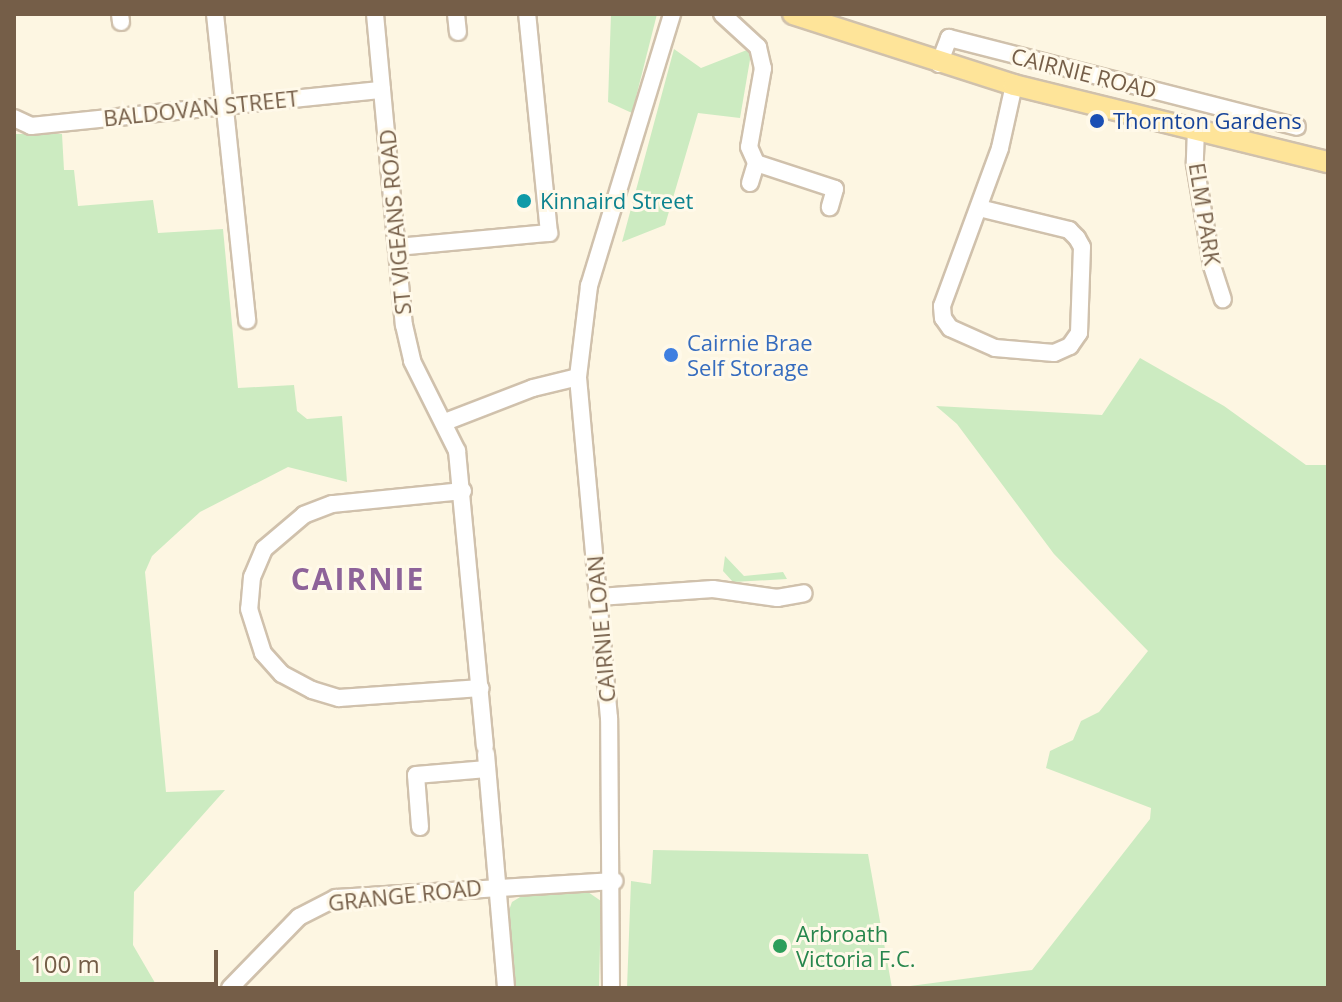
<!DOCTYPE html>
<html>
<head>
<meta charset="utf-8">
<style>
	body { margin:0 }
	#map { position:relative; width:1342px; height:1002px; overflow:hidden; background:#fdf6e2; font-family:"Open Sans",sans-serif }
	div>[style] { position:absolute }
	.green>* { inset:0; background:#ccebc1 }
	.roads { filter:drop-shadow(2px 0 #d0c1ac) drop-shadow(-2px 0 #d0c1ac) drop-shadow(0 2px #d0c1ac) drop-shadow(0 -2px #d0c1ac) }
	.minor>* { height:16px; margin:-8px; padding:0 8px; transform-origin:8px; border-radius:8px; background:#fff }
	.major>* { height:20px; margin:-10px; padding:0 10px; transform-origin:10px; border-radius:10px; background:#fee499 }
	.dots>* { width:22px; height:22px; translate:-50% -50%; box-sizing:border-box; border:4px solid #fff9e9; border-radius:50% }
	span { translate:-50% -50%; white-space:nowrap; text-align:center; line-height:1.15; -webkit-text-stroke:6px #fff9e9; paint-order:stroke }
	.street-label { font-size:22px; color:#755e48 }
	.transit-label { font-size:22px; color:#164399 }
	.left { translate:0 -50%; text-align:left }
	.culture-label { font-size:22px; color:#0d838f }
	.shop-label { font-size:22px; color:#366cbe }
	.leisure-label { font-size:22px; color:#27864d }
	.district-label { font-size:30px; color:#8e6399; font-weight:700; letter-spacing:2px }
	.frame { position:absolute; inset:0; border:16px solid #755e48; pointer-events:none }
	.scale { position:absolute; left:16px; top:950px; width:202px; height:36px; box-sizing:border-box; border:4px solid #755e48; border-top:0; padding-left:10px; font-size:24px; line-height:28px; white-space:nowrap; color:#755e48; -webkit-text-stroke:6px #fff9e9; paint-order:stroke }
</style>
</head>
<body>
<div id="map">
	<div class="green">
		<i style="clip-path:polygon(611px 14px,657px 14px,632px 113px,608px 102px)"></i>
		<i style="clip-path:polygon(752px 48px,740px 118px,698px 113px,665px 225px,622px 242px,674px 49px,701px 68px)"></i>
		<i style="clip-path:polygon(14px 134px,62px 134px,64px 170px,74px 170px,78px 206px,153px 200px,158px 233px,223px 229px,238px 388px,294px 385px,297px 411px,307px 419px,342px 416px,347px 482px,288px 467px,200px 512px,152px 556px,145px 572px,166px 792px,225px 790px,134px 892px,133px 945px,158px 988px,14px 988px)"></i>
		<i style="clip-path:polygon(1140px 358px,1224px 406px,1306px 465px,1328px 465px,1328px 988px,895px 988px,1032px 970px,1150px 819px,1151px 808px,1046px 768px,1050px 751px,1073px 740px,1081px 721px,1099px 712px,1148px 651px,1054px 554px,957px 424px,936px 406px,1102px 415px)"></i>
		<i style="clip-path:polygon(725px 556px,744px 576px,783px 572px,787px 579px,733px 582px,723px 571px)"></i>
		<i style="clip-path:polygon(653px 850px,868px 854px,892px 988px,627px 988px,631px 881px,651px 884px)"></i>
		<i style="clip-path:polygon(588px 892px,601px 901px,599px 988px,513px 988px,508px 913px,512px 902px,525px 894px)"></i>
	</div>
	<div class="roads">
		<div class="minor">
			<i style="left:120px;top:14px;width:8px;rotate:83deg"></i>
			<i style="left:215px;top:14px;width:308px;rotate:84deg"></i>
			<i style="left:375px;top:14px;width:312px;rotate:84.7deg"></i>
			<i style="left:404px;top:325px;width:37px;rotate:77deg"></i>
			<i style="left:412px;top:361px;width:101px;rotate:63.4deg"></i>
			<i style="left:457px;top:451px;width:296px;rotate:84.6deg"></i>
			<i style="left:456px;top:14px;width:18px;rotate:84deg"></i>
			<i style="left:722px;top:14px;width:49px;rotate:42.5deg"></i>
			<i style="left:758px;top:47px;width:22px;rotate:77deg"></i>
			<i style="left:763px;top:68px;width:80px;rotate:100deg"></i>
			<i style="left:749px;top:147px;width:17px;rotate:66deg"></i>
			<i style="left:756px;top:163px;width:83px;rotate:18.2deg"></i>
			<i style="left:835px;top:189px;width:19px;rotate:106deg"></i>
			<i style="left:939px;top:64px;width:28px;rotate:-69deg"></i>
			<i style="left:949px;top:38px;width:359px;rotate:14.3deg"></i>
			<i style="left:14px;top:118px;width:19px;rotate:25deg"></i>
			<i style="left:31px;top:126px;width:353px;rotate:-5.9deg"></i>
			<i style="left:1196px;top:128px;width:36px;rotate:92deg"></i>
			<i style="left:1195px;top:164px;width:103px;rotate:80.5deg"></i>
			<i style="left:1212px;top:266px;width:35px;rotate:72deg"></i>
			<i style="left:750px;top:183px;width:21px;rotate:-73deg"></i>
			<i style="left:979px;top:208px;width:93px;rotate:13.7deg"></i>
			<i style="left:1069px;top:230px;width:11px;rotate:45deg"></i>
			<i style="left:1077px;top:238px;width:10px;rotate:61deg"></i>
			<i style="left:1082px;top:247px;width:86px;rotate:92deg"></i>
			<i style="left:1079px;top:333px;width:16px;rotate:125deg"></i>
			<i style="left:1070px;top:346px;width:17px;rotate:156deg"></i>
			<i style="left:1054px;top:353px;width:59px;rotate:-175.2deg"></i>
			<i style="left:995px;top:348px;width:49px;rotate:-156deg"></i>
			<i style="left:950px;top:328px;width:12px;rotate:-125deg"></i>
			<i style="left:943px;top:318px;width:12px;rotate:-95deg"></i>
			<i style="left:942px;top:306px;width:168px;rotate:-69.8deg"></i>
			<i style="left:1000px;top:148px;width:65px;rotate:-77.5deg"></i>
			<i style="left:397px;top:247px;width:153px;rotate:-5.3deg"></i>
			<i style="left:549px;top:233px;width:220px;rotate:-95.7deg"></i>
			<i style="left:445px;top:422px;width:94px;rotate:-21.1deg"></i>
			<i style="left:533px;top:388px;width:46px;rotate:-13.7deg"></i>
			<i style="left:463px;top:491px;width:132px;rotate:174.3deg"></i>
			<i style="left:332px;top:504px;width:30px;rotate:159deg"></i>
			<i style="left:304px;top:515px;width:52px;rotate:139.6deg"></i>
			<i style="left:264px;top:549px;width:30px;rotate:113deg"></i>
			<i style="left:252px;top:577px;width:32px;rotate:95deg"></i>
			<i style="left:249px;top:609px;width:46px;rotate:72.3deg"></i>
			<i style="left:263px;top:653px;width:28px;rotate:48deg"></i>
			<i style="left:282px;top:674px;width:34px;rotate:28deg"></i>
			<i style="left:312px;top:690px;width:28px;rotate:17deg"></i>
			<i style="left:339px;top:698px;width:142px;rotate:-4deg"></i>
			<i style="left:599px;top:597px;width:114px;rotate:-4deg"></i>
			<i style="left:713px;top:589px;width:65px;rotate:8deg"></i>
			<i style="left:777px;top:598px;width:27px;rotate:-10deg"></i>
			<i style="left:486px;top:754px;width:235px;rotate:85.1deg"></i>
			<i style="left:420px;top:827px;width:52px;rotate:-94.4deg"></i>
			<i style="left:416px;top:775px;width:71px;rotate:-4.8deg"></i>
			<i style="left:230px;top:988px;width:99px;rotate:-45.8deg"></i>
			<i style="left:299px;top:917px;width:42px;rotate:-27.2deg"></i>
			<i style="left:336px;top:898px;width:279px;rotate:-3.5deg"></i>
			<i style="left:611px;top:988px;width:270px;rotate:-90.4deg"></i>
			<i style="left:609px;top:718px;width:342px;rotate:-95.2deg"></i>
			<i style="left:578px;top:377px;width:92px;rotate:-83.1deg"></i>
			<i style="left:589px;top:286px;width:284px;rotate:-73deg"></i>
		</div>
		<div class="major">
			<i style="left:793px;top:14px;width:232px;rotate:17.8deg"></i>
			<i style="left:1014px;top:85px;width:323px;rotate:13.8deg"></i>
		</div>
	</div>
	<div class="dots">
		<i style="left:1097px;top:121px;background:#1a4fb4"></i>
		<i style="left:524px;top:201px;background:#0f9aa8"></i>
		<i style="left:671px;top:355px;background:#3f7fe0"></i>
		<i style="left:780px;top:946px;background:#2e9e5b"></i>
	</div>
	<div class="street-label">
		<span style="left:1084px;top:73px;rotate:14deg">CAIRNIE ROAD</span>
		<span style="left:201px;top:108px;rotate:-6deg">BALDOVAN STREET</span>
		<span style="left:1205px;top:214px;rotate:81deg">ELM PARK</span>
		<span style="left:395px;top:222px;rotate:-95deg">ST VIGEANS ROAD</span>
		<span style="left:601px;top:629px;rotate:-95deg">CAIRNIE LOAN</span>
		<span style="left:405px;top:895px;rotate:-6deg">GRANGE ROAD</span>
	</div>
	<div class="transit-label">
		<span class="left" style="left:1113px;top:121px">Thornton Gardens</span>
	</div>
	<div class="culture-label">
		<span class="left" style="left:540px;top:201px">Kinnaird Street</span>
	</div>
	<div class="shop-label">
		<span class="left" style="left:687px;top:355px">Cairnie Brae<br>Self Storage</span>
	</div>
	<div class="leisure-label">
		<span class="left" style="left:796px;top:946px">Arbroath<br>Victoria F.C.</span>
	</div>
	<div class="district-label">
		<span style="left:358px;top:579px">CAIRNIE</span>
	</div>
	<div class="frame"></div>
	<div class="scale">100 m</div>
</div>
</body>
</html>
